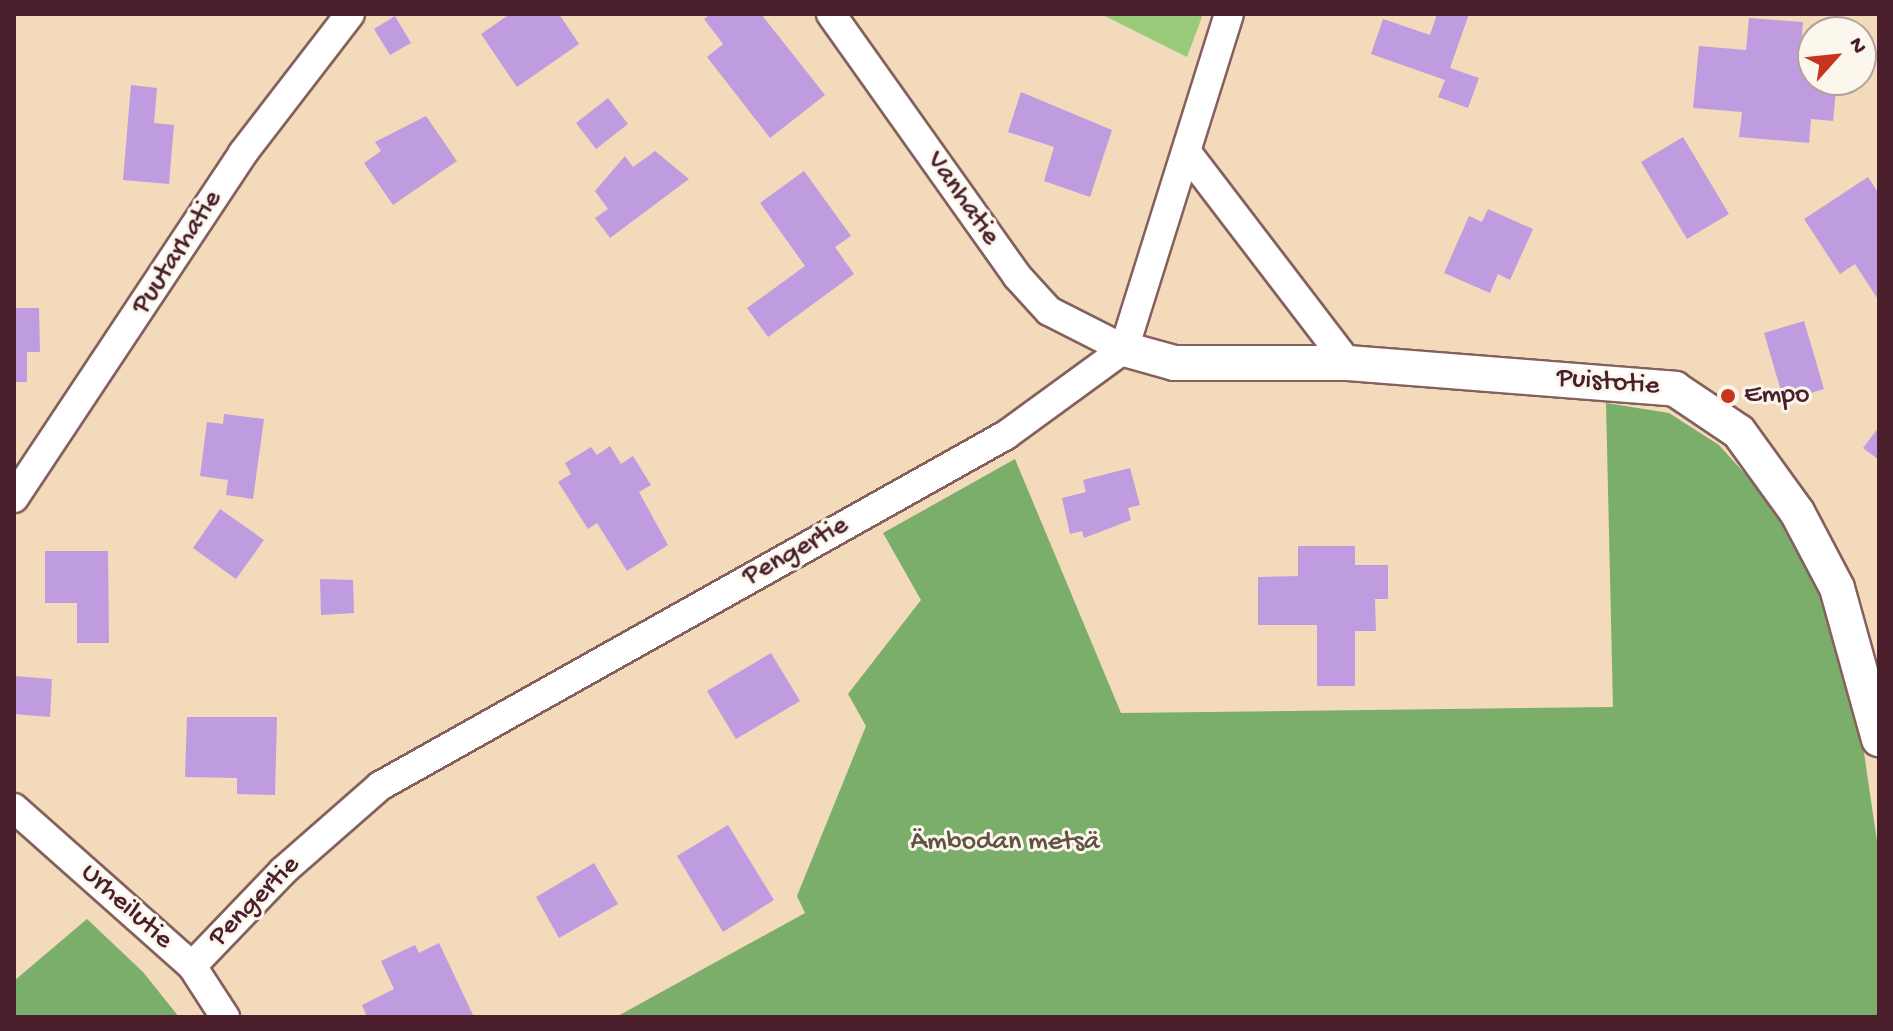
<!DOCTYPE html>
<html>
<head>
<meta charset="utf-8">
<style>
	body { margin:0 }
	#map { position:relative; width:1893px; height:1031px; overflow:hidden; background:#f2dabb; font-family:"Gochi Hand",sans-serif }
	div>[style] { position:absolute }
	.green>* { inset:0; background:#99ca7a }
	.forest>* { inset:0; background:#7aae6a }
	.building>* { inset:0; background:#bf9cdf }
	.roads { filter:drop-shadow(2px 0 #85605d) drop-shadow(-2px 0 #85605d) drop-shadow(0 2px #85605d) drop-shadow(0 -2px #85605d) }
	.minor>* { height:28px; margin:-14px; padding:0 14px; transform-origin:14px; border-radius:14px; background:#fff }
	.tertiary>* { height:34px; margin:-17px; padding:0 17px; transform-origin:17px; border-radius:17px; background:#fff }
	.dots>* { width:22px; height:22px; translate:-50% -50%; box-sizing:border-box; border:4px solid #fbf7ec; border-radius:50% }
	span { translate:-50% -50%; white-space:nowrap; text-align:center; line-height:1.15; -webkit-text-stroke:6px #fbf7ec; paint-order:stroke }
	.street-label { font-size:28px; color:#4a1f2b }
	.poi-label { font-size:28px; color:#4a1f2b }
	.left { translate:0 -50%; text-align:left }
	.park-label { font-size:28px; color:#625243 }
	.frame { position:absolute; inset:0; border:16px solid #4a1f2b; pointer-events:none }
	.north { position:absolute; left:1797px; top:16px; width:80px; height:80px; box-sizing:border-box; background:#fbf7ec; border:2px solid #b4a19f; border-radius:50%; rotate:63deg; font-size:22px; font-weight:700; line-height:32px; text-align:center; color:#4a1f2b }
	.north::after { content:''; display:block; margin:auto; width:28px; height:36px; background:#c8321e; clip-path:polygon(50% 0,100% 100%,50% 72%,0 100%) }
</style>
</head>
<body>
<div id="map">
	<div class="green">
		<i style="clip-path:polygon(1101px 14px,1203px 14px,1187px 57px)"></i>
	</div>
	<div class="forest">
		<i style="clip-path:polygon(1606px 403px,1669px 413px,1719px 445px,1764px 495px,1810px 571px,1841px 651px,1863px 746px,1879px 855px,1879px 1017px,616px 1017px,805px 913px,797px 896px,866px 726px,848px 694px,921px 600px,883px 533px,1015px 459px,1121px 713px,1613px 707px)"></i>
		<i style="clip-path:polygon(87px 919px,143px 972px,179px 1017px,14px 1017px,14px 981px)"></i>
	</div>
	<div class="building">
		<i style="clip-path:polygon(510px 14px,559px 14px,579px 44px,517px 87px,481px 34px)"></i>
		<i style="clip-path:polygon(711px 14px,761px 14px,825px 95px,770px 138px,707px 57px,723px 44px,704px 19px)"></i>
		<i style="clip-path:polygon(1437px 14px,1469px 14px,1450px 68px,1479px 78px,1468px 108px,1438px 97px,1445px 80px,1371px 54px,1383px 19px,1430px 35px)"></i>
		<i style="clip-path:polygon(395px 16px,411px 43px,390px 55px,374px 29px)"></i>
		<i style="clip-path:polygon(1749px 18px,1803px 22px,1800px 61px,1813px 62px,1813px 80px,1837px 80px,1833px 121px,1811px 119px,1809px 143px,1739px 137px,1742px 112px,1693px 108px,1699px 46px,1746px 50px)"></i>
		<i style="clip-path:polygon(131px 85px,157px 88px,154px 123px,174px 125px,169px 184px,123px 180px)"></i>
		<i style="clip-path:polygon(1021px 92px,1112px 130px,1090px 197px,1044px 181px,1054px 147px,1008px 132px)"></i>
		<i style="clip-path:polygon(608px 98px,628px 124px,596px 149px,576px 123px)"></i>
		<i style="clip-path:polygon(426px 116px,457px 161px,393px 205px,364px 163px,381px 151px,375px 142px)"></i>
		<i style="clip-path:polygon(1683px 137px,1729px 214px,1687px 239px,1641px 162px)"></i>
		<i style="clip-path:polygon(655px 151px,689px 179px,610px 238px,595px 218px,608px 209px,595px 191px,625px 156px,633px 167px)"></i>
		<i style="clip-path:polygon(804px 171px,851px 236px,835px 247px,854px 274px,768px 337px,747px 308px,805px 266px,760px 203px)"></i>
		<i style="clip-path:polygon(1868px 177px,1879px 194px,1879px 301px,1855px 264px,1840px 274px,1804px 219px)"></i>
		<i style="clip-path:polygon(1488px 209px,1533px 229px,1510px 280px,1498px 274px,1490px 293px,1444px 273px,1469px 216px,1482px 222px)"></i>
		<i style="clip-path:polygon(14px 308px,39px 308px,40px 352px,27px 352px,27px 382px,14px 382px)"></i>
		<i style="clip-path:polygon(1804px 321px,1824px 389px,1784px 401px,1764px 333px)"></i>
		<i style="clip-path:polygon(224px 414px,264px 419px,253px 499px,226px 495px,228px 480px,200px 476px,207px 422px,223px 424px)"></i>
		<i style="clip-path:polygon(1879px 427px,1879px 460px,1863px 448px)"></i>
		<i style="clip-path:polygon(610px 446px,621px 464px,633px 456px,651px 485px,639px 492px,668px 545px,627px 571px,597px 523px,588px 529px,558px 482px,571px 474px,565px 463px,591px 447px,597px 455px)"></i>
		<i style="clip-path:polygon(1130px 468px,1140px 505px,1128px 508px,1131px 520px,1084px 538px,1082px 531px,1070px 534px,1062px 498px,1086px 492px,1083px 480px)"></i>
		<i style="clip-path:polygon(220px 509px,264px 540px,236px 579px,193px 548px)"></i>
		<i style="clip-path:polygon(1298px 546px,1355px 546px,1355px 565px,1388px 565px,1388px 599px,1375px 599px,1376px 631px,1355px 631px,1355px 686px,1317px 686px,1317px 625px,1258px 625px,1258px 577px,1298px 576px)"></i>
		<i style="clip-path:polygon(45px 551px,108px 551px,109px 643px,77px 643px,77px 603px,45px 603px)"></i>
		<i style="clip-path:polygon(320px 579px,353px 580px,354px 613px,321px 615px)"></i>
		<i style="clip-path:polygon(771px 653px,800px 701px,736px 739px,707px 691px)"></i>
		<i style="clip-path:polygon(14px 676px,52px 679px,50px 717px,14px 714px)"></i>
		<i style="clip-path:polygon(187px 717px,277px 717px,275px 795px,237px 794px,237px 778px,185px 777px)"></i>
		<i style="clip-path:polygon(728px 825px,774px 900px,723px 932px,677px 856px)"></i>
		<i style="clip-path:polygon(594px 863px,618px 904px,559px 938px,536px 897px)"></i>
		<i style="clip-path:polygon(439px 943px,474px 1017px,367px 1017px,362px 1005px,394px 989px,381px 961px,415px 945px,419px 953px)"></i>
	</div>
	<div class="roads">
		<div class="minor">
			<i style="left:831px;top:14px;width:321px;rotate:54.6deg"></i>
			<i style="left:1017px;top:276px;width:47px;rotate:47.6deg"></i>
			<i style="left:1049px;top:311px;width:84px;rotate:26.9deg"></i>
			<i style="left:1188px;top:154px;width:263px;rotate:52.6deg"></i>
			<i style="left:14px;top:498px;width:414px;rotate:-56.4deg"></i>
			<i style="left:243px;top:153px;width:175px;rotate:-52.4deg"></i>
			<i style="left:14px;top:808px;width:238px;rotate:41.6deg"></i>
			<i style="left:192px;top:966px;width:61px;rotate:57.1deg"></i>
			<i style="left:192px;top:966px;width:132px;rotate:-46.2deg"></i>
			<i style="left:283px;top:871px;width:129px;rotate:-41.2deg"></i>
			<i style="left:380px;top:786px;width:718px;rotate:-29.28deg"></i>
			<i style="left:1006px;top:435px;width:146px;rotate:-36.1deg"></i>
			<i style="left:1124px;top:349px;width:351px;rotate:-72.6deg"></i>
		</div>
		<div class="tertiary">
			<i style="left:1124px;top:349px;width:52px;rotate:15.6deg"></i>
			<i style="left:1174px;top:363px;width:174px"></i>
			<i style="left:1348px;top:363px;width:328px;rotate:4.5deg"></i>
			<i style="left:1675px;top:389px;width:77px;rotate:33.9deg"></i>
			<i style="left:1739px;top:432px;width:99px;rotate:54.1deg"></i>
			<i style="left:1797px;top:512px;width:86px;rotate:62.2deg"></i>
			<i style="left:1837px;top:588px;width:157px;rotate:74.5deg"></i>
		</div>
	</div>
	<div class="dots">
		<i style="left:1728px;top:396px;background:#c8321e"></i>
	</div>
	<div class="street-label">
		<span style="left:962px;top:199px;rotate:55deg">Vanhatie</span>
		<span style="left:178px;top:253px;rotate:-57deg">Puutarhatie</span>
		<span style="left:1608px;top:383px;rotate:5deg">Puistotie</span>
		<span style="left:796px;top:552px;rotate:-29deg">Pengertie</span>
		<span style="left:255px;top:902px;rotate:-45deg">Pengertie</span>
		<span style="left:126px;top:907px;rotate:42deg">Urheilutie</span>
	</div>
	<div class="poi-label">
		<span class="left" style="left:1744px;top:396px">Empo</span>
	</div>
	<div class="park-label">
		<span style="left:1005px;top:843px">Ämbodan metsä</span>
	</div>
	<div class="frame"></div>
	<div class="north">N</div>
</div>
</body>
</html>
